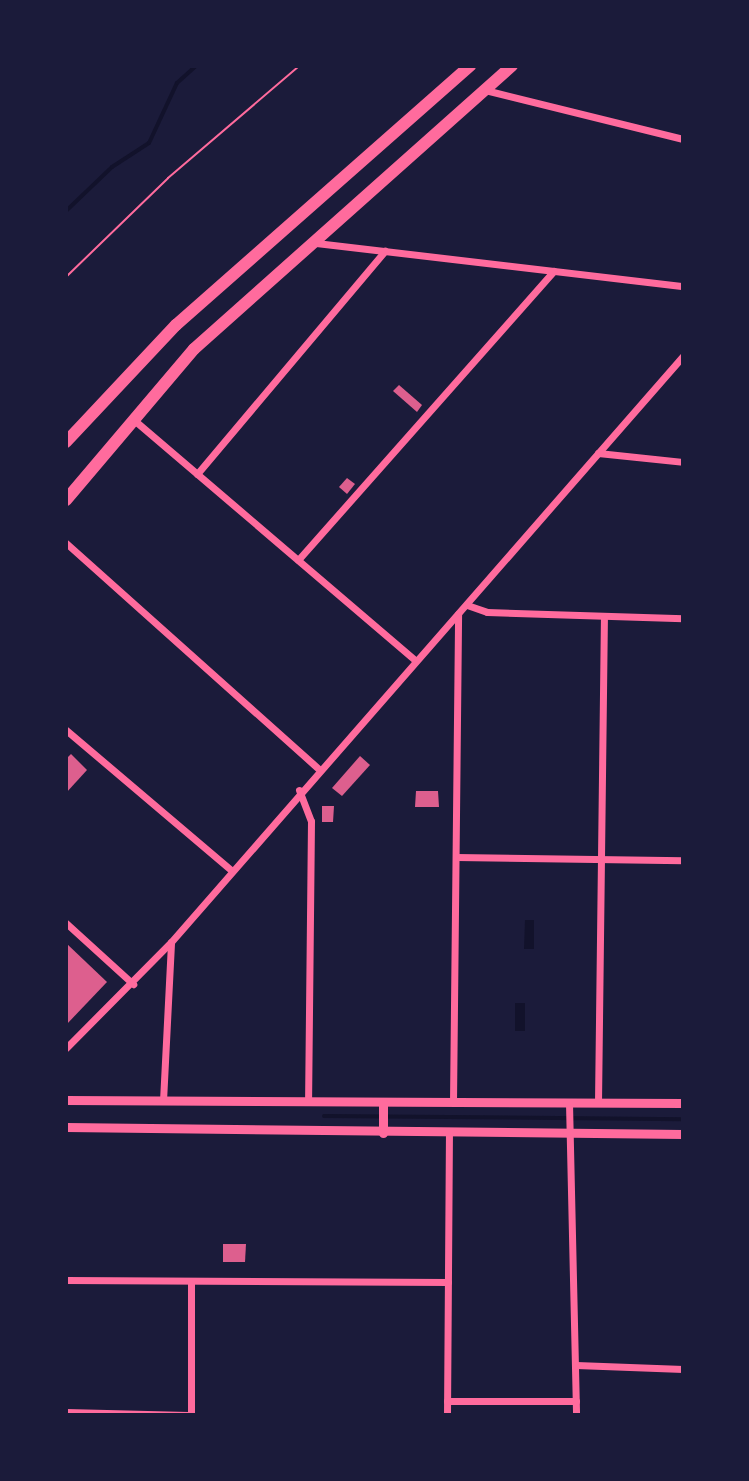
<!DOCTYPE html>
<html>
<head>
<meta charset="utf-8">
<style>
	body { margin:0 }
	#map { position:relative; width:749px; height:1481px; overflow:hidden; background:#1b1b3a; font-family:Karla,sans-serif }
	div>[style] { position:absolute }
	.water>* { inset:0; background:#12122b }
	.stream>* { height:4px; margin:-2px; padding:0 2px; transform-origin:2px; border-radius:2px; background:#12122b }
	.building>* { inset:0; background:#dd5f8e }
	.path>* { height:2px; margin:-1px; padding:0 1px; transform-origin:1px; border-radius:1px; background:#ff6b9d }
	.minor>* { height:7px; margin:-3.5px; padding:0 3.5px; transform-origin:3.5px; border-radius:3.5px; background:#ff6b9d }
	.tertiary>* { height:9px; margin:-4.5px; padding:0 4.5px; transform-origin:4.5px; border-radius:4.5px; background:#ff6b9d }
	.trunk>* { height:12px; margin:-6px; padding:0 6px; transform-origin:6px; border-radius:6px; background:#ff6b9d }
	span { translate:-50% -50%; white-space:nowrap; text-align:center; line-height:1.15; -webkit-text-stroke:6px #1b1b3a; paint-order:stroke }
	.frame { position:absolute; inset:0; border:68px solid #1b1b3a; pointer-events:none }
</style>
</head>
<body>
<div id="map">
	<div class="water">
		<i style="clip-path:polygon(525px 920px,534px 920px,534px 949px,524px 949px)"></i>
		<i style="clip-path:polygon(515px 1003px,525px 1003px,525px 1031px,515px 1031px)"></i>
	</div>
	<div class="stream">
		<i style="left:66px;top:211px;width:64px;rotate:-43.7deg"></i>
		<i style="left:112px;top:167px;width:44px;rotate:-33deg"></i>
		<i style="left:149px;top:143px;width:66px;rotate:-65deg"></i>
		<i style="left:177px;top:83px;width:25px;rotate:-42deg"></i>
		<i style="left:324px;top:1116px;width:359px;rotate:0.5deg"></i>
	</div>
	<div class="building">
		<i style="clip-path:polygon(399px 385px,422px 405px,417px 412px,393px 391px)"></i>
		<i style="clip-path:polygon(347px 478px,355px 484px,347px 494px,339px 487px)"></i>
		<i style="clip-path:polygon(71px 754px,87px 770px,66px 793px,66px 759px)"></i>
		<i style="clip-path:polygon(360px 756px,370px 765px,342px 796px,332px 788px)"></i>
		<i style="clip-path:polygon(416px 791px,438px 791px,439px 807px,415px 807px)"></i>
		<i style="clip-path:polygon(322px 806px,334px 806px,333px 822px,322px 822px)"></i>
		<i style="clip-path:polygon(66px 943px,107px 982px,66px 1025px)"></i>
		<i style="clip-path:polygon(223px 1244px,246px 1244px,245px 1262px,223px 1262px)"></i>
	</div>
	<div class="path">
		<i style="left:66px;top:277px;width:142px;rotate:-44.1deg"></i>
		<i style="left:168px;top:178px;width:172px;rotate:-40.5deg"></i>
	</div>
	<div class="minor">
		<i style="left:485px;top:90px;width:204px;rotate:13.9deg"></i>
		<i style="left:316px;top:243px;width:370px;rotate:6.7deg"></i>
		<i style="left:134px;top:420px;width:370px;rotate:40.5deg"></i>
		<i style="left:598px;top:453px;width:85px;rotate:6deg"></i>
		<i style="left:197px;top:474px;width:292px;rotate:-49.9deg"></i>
		<i style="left:66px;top:543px;width:338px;rotate:41.8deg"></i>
		<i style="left:298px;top:560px;width:386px;rotate:-48.5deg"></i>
		<i style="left:467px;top:605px;width:21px;rotate:19deg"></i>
		<i style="left:487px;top:612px;width:196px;rotate:1.8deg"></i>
		<i style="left:66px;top:730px;width:215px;rotate:40.3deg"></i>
		<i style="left:299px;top:790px;width:33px;rotate:69deg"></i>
		<i style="left:311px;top:821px;width:281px;rotate:90.6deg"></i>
		<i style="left:456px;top:857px;width:227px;rotate:0.8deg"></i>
		<i style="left:66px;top:923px;width:91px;rotate:42.3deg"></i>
		<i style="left:66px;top:1048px;width:149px;rotate:-45.3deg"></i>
		<i style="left:171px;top:942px;width:778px;rotate:-48.86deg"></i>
		<i style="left:163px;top:1101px;width:159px;rotate:-87.1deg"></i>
		<i style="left:453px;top:1102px;width:488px;rotate:-89.4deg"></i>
		<i style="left:569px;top:1103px;width:312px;rotate:88.7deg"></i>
		<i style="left:598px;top:1103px;width:487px;rotate:-89.3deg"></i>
		<i style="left:66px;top:1280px;width:382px;rotate:0.3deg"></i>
		<i style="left:576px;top:1365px;width:107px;rotate:2.1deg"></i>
		<i style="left:447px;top:1401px;width:129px"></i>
		<i style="left:66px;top:1412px;width:122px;rotate:1.4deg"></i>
		<i style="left:191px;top:1415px;width:133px;rotate:-90deg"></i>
		<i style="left:447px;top:1415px;width:282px;rotate:-89.6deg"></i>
	</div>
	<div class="tertiary">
		<i style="left:66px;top:1100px;width:617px;rotate:0.28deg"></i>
		<i style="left:66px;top:1127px;width:617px;rotate:0.65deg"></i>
		<i style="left:383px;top:1133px;width:30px;rotate:-90deg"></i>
	</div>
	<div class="trunk">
		<i style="left:66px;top:442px;width:161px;rotate:-46.8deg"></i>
		<i style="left:176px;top:325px;width:392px;rotate:-41.4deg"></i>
		<i style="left:66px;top:500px;width:198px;rotate:-49.7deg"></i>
		<i style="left:194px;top:349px;width:426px;rotate:-41.7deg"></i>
	</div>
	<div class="frame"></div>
</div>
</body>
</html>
